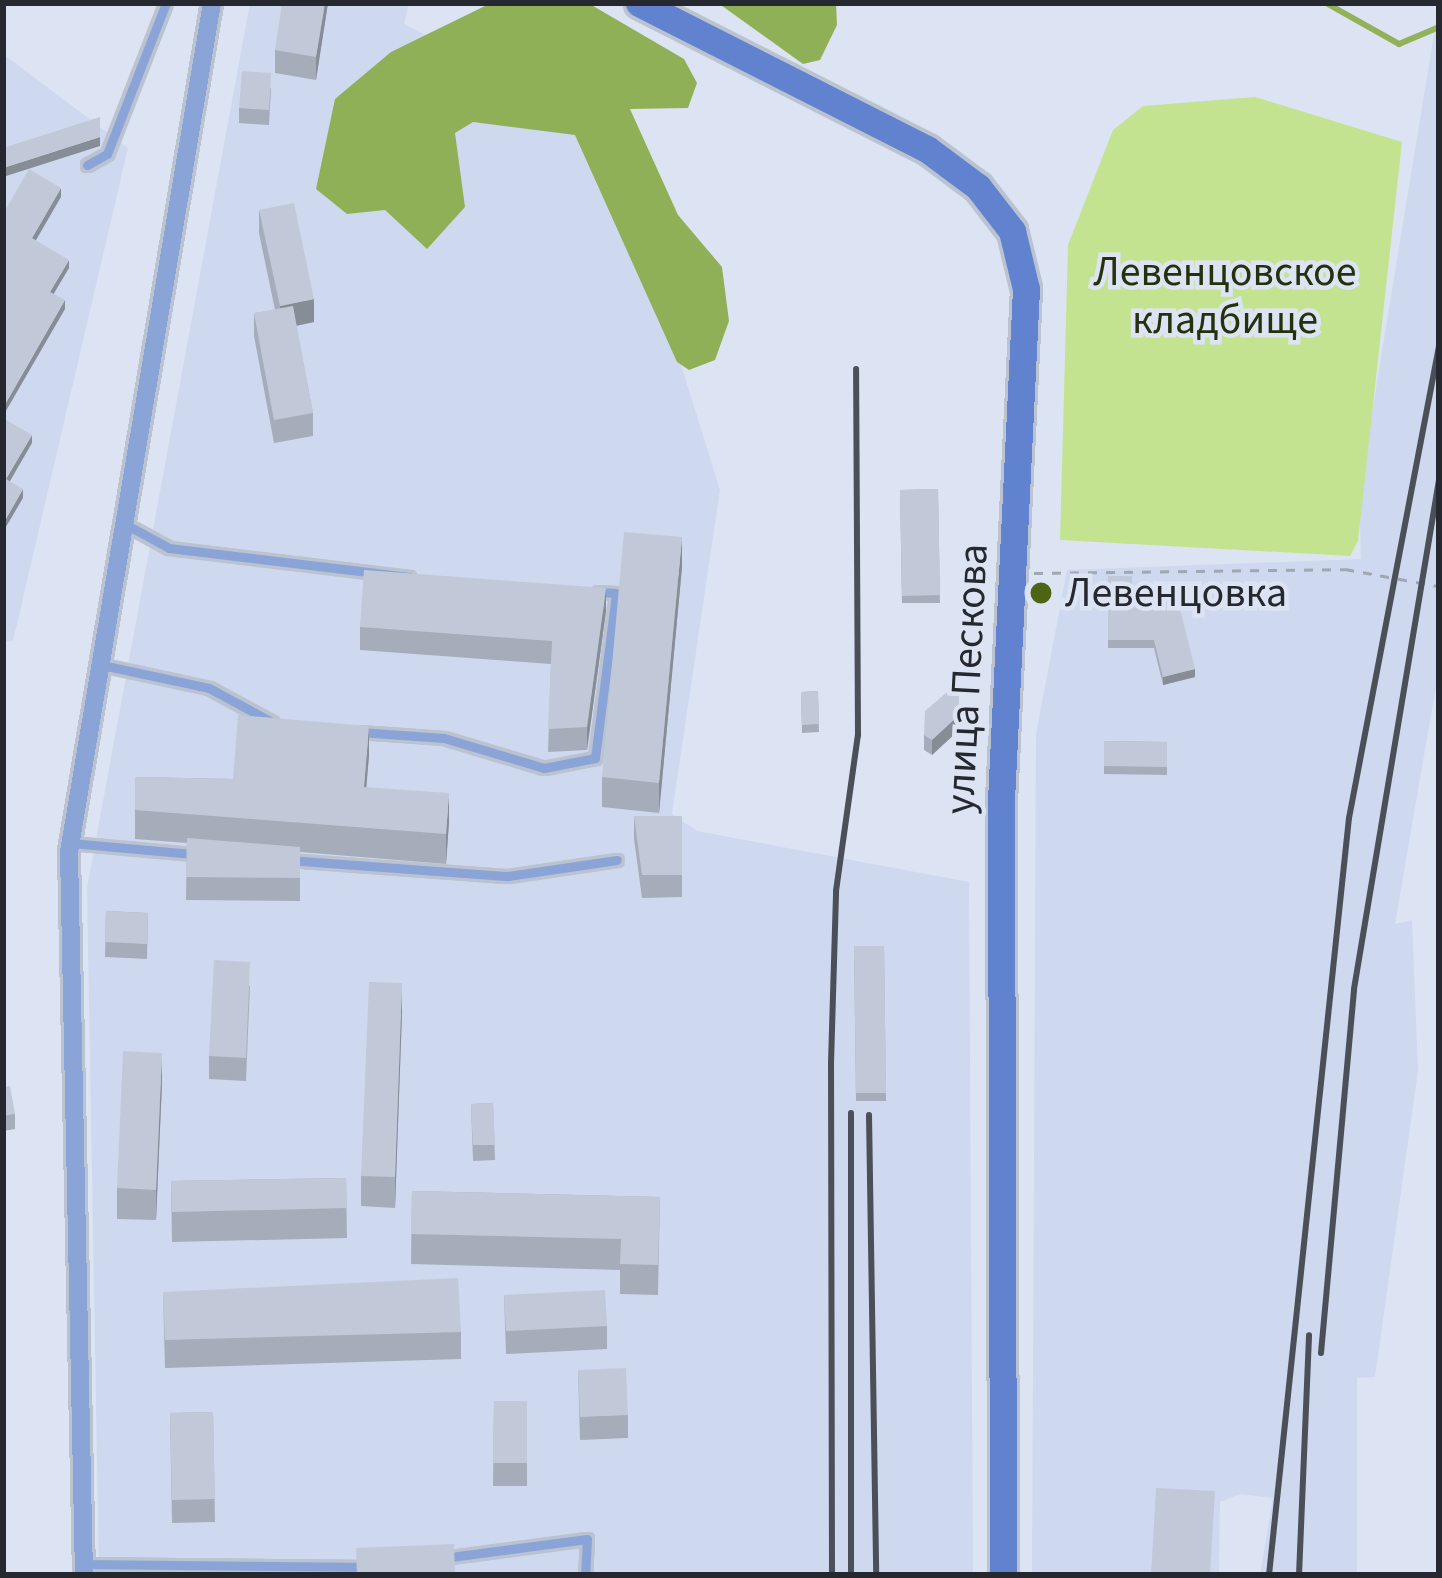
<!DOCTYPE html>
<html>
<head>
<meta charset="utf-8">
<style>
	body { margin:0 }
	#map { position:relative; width:1442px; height:1578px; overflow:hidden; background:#dce4f4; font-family:"Source Sans 3",sans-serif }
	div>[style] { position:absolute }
	.built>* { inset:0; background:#ced9ef }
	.green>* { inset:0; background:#c4e390 }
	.forest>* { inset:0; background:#90b058 }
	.stream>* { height:6px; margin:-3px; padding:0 3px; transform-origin:3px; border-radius:3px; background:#92b159 }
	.path>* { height:3px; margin-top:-1.5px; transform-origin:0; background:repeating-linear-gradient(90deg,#a0a6b3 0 9px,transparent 0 18px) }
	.roads { filter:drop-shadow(3px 0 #bbc2d0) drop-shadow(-3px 0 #bbc2d0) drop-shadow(0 3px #bbc2d0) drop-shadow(0 -3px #bbc2d0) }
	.lane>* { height:9px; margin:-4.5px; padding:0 4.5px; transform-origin:4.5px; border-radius:4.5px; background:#8ba4d8 }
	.street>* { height:18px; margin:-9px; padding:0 9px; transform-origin:9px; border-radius:9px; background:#8ba4d8 }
	.secondary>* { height:27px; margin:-13.5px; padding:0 13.5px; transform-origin:13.5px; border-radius:13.5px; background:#6082cf }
	.rail>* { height:6px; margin:-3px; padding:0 3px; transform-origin:3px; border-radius:3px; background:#4b4f57 }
	.wall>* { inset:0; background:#a6adba }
	.shaded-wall>* { inset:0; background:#878d97 }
	.building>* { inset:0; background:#c1c9d8 }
	.dots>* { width:33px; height:33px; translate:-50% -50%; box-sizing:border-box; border:6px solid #dce4f4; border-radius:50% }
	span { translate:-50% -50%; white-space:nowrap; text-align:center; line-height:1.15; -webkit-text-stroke:9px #dce4f4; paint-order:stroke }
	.park-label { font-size:42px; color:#25310c }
	.poi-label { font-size:42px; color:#25282e }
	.left { translate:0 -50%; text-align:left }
	.street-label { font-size:42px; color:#25282e }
	.frame { position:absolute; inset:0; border:6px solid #25282e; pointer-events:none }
</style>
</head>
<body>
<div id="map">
	<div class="built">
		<i style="clip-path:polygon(250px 3px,409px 3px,404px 24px,607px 127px,720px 490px,672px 814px,697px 831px,969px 882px,973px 1575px,99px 1575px,87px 888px)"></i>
		<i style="clip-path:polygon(1439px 3px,1439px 669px,1395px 924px,1412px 920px,1418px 1071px,1375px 1377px,1357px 1378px,1357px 1575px,1260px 1575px,1273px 1498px,1240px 1494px,1220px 1502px,1219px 1575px,1032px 1575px,1036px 734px,1067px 570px,1361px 559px,1359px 492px)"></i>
		<i style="clip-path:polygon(3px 54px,128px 148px,13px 641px,3px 642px)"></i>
	</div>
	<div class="green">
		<i style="clip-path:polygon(1255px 97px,1402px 142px,1358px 541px,1350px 556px,1060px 540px,1068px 245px,1113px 130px,1143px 106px)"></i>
	</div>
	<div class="forest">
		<i style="clip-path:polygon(491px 3px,588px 3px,684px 59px,697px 83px,688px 108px,630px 109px,678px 215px,722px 267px,729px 321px,715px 360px,689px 370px,677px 362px,575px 135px,473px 122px,455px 133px,465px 207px,427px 249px,385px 210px,347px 214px,316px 189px,335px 99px,391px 52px)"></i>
		<i style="clip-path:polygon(718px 3px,836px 3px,837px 25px,820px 60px,803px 64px)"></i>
	</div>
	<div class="stream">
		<i style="left:1326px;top:3px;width:84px;rotate:29.3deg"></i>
		<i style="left:1399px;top:44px;width:43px;rotate:-23deg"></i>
	</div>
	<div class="path">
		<i style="left:1034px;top:573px;width:311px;rotate:-0.7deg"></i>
		<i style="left:1345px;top:569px;width:96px;rotate:10.3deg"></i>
	</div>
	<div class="roads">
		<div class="lane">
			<i style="left:87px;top:165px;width:23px;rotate:-29deg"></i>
			<i style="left:107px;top:154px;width:162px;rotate:-68.7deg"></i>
			<i style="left:123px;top:523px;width:52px;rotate:28.5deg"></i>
			<i style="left:169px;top:548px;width:242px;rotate:6.9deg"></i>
			<i style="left:102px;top:665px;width:109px;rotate:12.1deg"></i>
			<i style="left:209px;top:688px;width:72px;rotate:28.4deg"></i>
			<i style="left:359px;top:732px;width:85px;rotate:4deg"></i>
			<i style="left:444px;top:738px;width:104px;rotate:16.7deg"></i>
			<i style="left:544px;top:768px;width:52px;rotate:-11.1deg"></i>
			<i style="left:595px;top:758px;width:166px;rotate:-82.7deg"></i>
			<i style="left:616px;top:593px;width:18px;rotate:-177deg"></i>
			<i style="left:70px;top:843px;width:124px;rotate:5.1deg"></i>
			<i style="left:288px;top:860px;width:221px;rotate:4.2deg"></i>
			<i style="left:508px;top:876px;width:110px;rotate:-8.4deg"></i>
			<i style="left:443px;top:1558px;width:145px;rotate:-7.5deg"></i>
			<i style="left:587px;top:1539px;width:36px;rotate:93deg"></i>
			<i style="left:84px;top:1564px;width:283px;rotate:0.6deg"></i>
		</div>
		<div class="street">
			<i style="left:84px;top:1575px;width:723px;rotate:-91.19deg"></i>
			<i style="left:69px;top:852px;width:861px;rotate:-80.44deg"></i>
		</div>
		<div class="secondary">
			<i style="left:639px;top:3px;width:323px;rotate:26.9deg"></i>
			<i style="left:927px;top:149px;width:64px;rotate:36.7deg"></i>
			<i style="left:978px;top:187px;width:56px;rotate:52.3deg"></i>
			<i style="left:1012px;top:231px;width:60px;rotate:76.4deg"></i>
			<i style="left:1026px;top:289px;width:513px;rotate:92.8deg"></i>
			<i style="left:1001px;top:801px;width:774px;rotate:89.85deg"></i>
		</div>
	</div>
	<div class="rail">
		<i style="left:851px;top:1113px;width:462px;rotate:90deg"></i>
		<i style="left:869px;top:1115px;width:460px;rotate:89.1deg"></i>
		<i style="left:1321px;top:1353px;width:365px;rotate:-84.8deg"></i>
		<i style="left:1354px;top:989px;width:516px;rotate:-80.52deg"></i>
		<i style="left:832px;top:1575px;width:512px;rotate:-90.11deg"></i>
		<i style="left:831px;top:1063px;width:172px;rotate:-88.3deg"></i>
		<i style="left:836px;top:891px;width:158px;rotate:-82deg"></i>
		<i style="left:858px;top:735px;width:366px;rotate:-90.3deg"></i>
		<i style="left:1269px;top:1575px;width:761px;rotate:-83.97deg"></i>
		<i style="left:1349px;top:818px;width:481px;rotate:-79.2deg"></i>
		<i style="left:1299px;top:1575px;width:240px;rotate:-87.6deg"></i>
	</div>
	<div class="wall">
		<i style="clip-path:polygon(328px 3px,316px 80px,275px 73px,275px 50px)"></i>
		<i style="clip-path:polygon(271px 88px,269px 125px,239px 123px,239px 108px)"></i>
		<i style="clip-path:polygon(259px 210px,314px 322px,296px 326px,313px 413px,313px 436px,274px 443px,254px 336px,254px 313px,275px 310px,259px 233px)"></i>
		<i style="clip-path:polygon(938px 489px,940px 603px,902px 603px,900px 490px)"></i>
		<i style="clip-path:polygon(682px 567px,659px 813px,602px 807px,602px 777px)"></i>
		<i style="clip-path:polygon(1108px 576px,1133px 604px,1195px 677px,1163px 685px,1154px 648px,1108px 648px)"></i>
		<i style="clip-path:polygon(606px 611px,587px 750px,548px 752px,551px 664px,360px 650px,360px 627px)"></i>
		<i style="clip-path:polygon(959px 682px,959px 730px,932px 755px,924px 750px,924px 735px)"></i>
		<i style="clip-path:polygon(818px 691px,819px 732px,802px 733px,801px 692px)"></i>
		<i style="clip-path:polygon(1104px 741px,1167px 742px,1167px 775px,1104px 774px)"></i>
		<i style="clip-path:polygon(369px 755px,366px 787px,449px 822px,446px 864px,300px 852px,300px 901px,186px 900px,187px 843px,135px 839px,135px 777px,233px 779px)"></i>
		<i style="clip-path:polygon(634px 816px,682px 816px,682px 897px,642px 898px,634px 839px)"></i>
		<i style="clip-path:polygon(106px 911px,148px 913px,147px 959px,105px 957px)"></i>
		<i style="clip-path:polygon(854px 946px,884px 946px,886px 1101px,856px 1101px)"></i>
		<i style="clip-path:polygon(250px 985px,246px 1081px,209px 1079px,209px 1056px)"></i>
		<i style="clip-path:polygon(402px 1013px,395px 1208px,361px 1206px,361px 1176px)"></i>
		<i style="clip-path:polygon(162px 1083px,156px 1220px,117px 1219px,117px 1188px)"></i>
		<i style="clip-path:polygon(3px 1087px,15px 1114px,15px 1129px,3px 1131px)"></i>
		<i style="clip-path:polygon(493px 1103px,495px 1160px,473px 1161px,471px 1104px)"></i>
		<i style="clip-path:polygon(346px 1178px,347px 1238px,172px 1242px,171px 1181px)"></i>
		<i style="clip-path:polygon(412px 1191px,660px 1197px,658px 1295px,620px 1294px,620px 1270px,411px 1264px)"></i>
		<i style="clip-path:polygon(163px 1292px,461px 1332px,461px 1359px,165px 1368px)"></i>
		<i style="clip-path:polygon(504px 1295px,607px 1326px,607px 1349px,506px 1354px)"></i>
		<i style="clip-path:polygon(578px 1370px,628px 1415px,628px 1438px,580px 1440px)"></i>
		<i style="clip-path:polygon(494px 1401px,527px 1401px,527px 1486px,493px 1486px)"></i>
		<i style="clip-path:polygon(213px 1412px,215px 1522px,172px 1523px,170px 1413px)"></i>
	</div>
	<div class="shaded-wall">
		<i style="clip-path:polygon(325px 3px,328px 3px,316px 80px,316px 57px)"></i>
		<i style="clip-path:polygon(100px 137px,100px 146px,3px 177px,3px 168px)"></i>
		<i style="clip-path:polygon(61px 188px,61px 197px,32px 247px,32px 238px)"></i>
		<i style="clip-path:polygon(69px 260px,69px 268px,50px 300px,50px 292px)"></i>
		<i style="clip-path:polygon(314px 299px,314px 322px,280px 329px,280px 306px)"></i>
		<i style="clip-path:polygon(65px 300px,65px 309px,3px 416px,3px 408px)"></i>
		<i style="clip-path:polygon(32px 435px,32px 443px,6px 488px,6px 479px)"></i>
		<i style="clip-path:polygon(23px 489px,23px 498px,3px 532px,3px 524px)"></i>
		<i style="clip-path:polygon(682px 537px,682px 567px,659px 813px,659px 783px)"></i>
		<i style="clip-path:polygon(606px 588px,606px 611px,587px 750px,587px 727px)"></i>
		<i style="clip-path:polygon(1195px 669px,1195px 677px,1163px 685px,1163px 677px)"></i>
		<i style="clip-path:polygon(959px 715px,959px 730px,932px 755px,932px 740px)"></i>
		<i style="clip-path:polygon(369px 726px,369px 755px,364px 816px,364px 787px)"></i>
		<i style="clip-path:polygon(449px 793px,449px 822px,446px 864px,446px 834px)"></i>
		<i style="clip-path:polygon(402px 983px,402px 1013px,395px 1208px,395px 1177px)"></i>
		<i style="clip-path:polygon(162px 1053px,162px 1083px,156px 1220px,156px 1190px)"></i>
	</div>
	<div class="building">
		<i style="clip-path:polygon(282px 3px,325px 3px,316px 57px,275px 50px)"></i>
		<i style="clip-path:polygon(242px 71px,271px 73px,269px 110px,239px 108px)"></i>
		<i style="clip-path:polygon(100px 117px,100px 137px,3px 168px,3px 148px)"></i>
		<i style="clip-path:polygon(29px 169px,61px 188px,32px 238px,69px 260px,50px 292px,65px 300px,3px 408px,3px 214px)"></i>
		<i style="clip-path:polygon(294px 203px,314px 299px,280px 306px,259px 210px)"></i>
		<i style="clip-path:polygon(293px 306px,313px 413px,274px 420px,254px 313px)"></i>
		<i style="clip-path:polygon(3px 418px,32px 435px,6px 479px,23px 489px,3px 524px)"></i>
		<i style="clip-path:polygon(938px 489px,940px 595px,902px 596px,900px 490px)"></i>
		<i style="clip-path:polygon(624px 532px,682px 537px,659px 783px,602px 777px)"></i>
		<i style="clip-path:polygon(364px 570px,606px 588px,587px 727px,548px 729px,552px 641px,360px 627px)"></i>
		<i style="clip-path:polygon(1108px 576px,1132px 576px,1133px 604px,1176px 593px,1195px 669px,1163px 677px,1154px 640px,1108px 640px)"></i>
		<i style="clip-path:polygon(959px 682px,959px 715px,932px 740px,924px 735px,925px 711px)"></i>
		<i style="clip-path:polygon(818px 691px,819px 724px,802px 725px,801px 692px)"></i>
		<i style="clip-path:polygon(238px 715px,369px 726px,364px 787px,449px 793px,446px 834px,135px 810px,135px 777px,233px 779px)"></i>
		<i style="clip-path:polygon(1104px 741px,1167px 742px,1167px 767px,1104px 766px)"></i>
		<i style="clip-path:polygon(634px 816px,682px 816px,682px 875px,642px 875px)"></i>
		<i style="clip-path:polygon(187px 838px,300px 847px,300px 878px,186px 877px)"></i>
		<i style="clip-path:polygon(106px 911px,148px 913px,147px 944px,105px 942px)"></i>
		<i style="clip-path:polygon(854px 946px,884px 946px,886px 1093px,856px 1093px)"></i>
		<i style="clip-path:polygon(214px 960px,250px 962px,246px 1058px,209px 1056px)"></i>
		<i style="clip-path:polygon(369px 982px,402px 983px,395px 1177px,361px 1176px)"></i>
		<i style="clip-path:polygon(123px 1051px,162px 1053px,156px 1190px,117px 1188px)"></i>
		<i style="clip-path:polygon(10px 1086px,15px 1114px,3px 1116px,3px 1087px)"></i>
		<i style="clip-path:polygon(493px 1103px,495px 1145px,473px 1145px,471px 1104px)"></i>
		<i style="clip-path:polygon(346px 1178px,347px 1208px,172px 1212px,171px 1181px)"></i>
		<i style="clip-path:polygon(412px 1191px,660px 1197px,658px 1265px,620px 1264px,621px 1239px,411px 1234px)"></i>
		<i style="clip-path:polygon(458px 1278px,461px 1332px,165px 1340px,163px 1292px)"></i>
		<i style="clip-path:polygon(605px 1290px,607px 1326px,506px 1331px,504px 1295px)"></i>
		<i style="clip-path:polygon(626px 1368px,628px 1415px,580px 1417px,578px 1370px)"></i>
		<i style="clip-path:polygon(494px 1401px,527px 1401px,527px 1463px,493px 1463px)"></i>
		<i style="clip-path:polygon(213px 1412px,215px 1499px,172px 1500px,170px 1413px)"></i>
		<i style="clip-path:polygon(1156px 1488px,1215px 1491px,1210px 1575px,1151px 1575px)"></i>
		<i style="clip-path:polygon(454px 1544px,455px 1575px,357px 1575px,356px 1548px)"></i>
	</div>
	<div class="dots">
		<i style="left:1041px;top:593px;background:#4c6413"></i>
	</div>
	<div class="park-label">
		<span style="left:1225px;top:296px">Левенцовское<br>кладбище</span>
	</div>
	<div class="poi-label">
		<span class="left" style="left:1065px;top:593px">Левенцовка</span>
	</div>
	<div class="street-label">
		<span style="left:967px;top:679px;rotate:-87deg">улица Пескова</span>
	</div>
	<div class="frame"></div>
</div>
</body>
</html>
